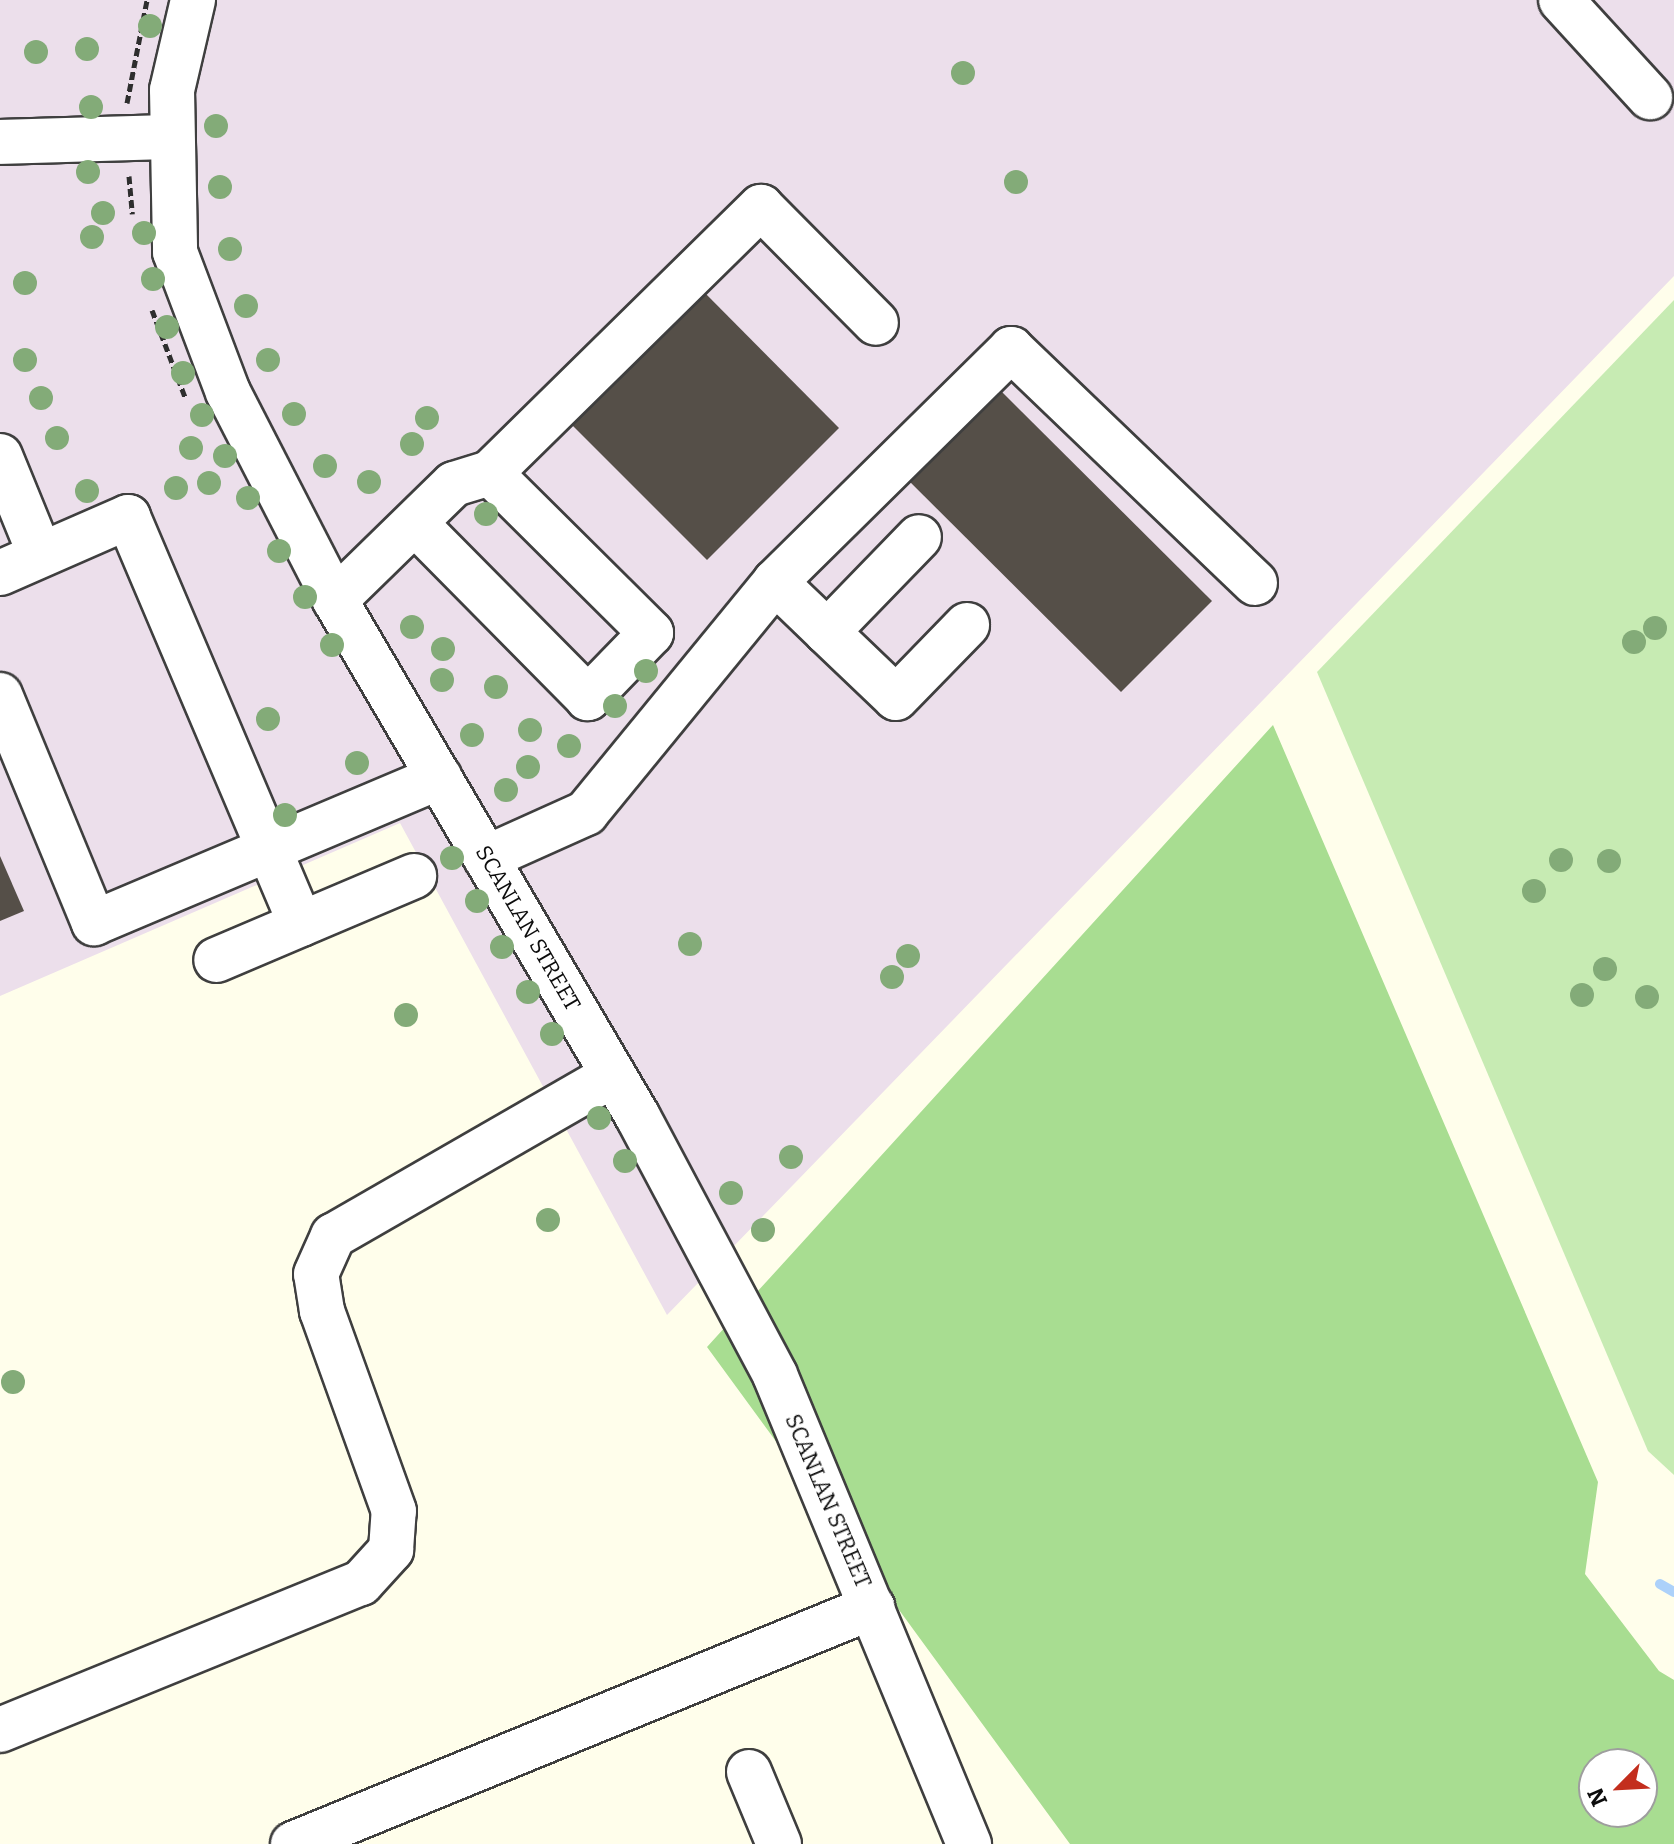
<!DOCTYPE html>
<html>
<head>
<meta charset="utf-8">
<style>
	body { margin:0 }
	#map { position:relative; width:1674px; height:1844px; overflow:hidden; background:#fffeeb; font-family:Bitter,serif }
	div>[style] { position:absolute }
	.industrial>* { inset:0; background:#ecdfeb }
	.green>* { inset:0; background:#c7ebb3 }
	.forest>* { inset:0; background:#a8dd91 }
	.stream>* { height:10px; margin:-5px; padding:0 5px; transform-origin:5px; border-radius:5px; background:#acd1fa }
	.building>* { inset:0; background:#554f48 }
	.path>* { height:5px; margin-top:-2.5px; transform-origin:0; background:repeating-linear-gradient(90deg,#2e2e2e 0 8px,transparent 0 12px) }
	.roads { filter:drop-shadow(2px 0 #3f3f3f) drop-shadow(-2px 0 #3f3f3f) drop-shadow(0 2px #3f3f3f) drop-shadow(0 -2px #3f3f3f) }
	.minor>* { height:44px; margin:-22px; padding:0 22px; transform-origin:22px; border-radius:22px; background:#fff }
	.trees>* { width:24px; height:24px; margin:-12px; border-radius:50%; background:#83ab78 }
	span { translate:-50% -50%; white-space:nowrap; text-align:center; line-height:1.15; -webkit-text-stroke:8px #fff; paint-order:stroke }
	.street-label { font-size:22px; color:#0c0c0c }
	.north { position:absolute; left:1578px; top:1748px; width:80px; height:80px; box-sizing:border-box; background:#fff; border:2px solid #9e9e9e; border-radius:50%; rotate:246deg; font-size:22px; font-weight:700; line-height:32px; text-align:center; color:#0c0c0c }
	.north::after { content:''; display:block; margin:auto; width:28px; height:36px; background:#c32e1d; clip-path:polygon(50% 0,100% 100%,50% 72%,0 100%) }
</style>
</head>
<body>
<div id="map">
	<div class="industrial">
		<i style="clip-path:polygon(0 0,1674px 0,1674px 276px,667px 1315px,400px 823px,0 996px)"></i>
	</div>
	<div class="green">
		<i style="clip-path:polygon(1674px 300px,1674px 1475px,1648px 1451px,1317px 672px)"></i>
	</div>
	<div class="forest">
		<i style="clip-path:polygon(evenodd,1273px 725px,1598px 1482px,1585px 1574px,1659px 1671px,1674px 1680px,1674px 1844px,1070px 1844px,707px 1347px,1273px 725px,1594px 1764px,1642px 1764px,1642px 1812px,1594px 1812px,1594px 1764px)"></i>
	</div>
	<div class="stream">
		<i style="left:1660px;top:1584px;width:16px;rotate:30deg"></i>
	</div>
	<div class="building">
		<i style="clip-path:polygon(700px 288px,839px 428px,707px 560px,567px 420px)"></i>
		<i style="clip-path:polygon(992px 382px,1212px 601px,1121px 692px,901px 473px)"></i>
		<i style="clip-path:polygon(0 856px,24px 911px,0 921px)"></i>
	</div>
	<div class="path">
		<i style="left:127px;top:103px;width:105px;rotate:-79deg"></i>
		<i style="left:129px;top:176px;width:38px;rotate:85deg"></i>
		<i style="left:152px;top:310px;width:93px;rotate:69.2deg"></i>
	</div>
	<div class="roads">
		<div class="minor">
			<i style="left:193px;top:0;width:92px;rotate:103.1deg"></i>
			<i style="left:172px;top:90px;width:162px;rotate:88.9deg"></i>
			<i style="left:175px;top:252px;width:150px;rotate:69.3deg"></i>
			<i style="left:228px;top:392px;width:234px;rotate:62.8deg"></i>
			<i style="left:335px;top:600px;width:599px;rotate:59.63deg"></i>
			<i style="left:638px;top:1117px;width:292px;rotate:62deg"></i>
			<i style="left:775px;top:1375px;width:508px;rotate:67.53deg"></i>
			<i style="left:1561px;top:0;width:132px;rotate:47.5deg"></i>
			<i style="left:0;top:142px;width:171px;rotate:-1.7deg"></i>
			<i style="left:0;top:456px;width:106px;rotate:67.8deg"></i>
			<i style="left:490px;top:473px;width:380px;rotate:-44.5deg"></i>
			<i style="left:761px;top:207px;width:163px;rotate:45.2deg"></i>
			<i style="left:0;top:573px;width:140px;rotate:-23.6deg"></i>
			<i style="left:128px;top:517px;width:442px;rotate:67deg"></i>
			<i style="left:301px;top:924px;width:92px;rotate:157deg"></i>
			<i style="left:775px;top:582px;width:72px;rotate:43.9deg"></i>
			<i style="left:827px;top:632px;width:132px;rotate:-45.9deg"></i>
			<i style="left:335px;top:600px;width:166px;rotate:-44.3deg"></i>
			<i style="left:454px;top:484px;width:38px;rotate:-17deg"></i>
			<i style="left:490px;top:473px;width:227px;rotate:44.8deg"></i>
			<i style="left:651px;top:633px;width:91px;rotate:134.1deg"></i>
			<i style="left:588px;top:698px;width:246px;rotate:-134.7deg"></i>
			<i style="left:827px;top:632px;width:95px;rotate:43.7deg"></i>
			<i style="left:896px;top:698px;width:102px;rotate:-45.8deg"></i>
			<i style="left:0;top:695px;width:247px;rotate:67.6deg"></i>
			<i style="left:94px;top:923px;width:375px;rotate:-22.9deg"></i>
			<i style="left:486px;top:858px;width:110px;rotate:-24.2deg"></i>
			<i style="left:586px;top:813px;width:298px;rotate:-50.7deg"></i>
			<i style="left:775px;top:582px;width:332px;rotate:-44.6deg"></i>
			<i style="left:1011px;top:349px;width:338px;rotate:43.8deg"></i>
			<i style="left:301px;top:924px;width:123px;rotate:-23deg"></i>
			<i style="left:0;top:1730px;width:390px;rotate:-22.2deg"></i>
			<i style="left:361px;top:1583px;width:45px;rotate:-47.7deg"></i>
			<i style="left:391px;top:1550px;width:39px;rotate:-86deg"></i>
			<i style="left:394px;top:1511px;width:213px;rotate:-109.8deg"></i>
			<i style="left:322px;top:1311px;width:37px;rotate:-99deg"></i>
			<i style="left:316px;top:1274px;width:42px;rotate:-65.9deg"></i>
			<i style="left:333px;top:1236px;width:323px;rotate:-29.9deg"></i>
			<i style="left:749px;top:1772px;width:78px;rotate:67.4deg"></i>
			<i style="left:293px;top:1844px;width:626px;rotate:-22.26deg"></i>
		</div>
	</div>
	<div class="trees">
		<i style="left:150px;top:26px"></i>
		<i style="left:87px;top:49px"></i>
		<i style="left:36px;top:52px"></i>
		<i style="left:963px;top:73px"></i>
		<i style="left:91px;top:107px"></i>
		<i style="left:216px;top:126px"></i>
		<i style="left:88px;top:172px"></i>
		<i style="left:1016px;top:182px"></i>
		<i style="left:220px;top:187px"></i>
		<i style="left:103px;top:213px"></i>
		<i style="left:144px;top:233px"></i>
		<i style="left:92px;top:237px"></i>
		<i style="left:230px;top:249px"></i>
		<i style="left:153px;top:279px"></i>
		<i style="left:25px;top:283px"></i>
		<i style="left:246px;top:306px"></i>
		<i style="left:167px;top:327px"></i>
		<i style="left:25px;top:360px"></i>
		<i style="left:268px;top:360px"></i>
		<i style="left:183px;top:373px"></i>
		<i style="left:41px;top:398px"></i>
		<i style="left:294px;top:414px"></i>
		<i style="left:202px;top:415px"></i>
		<i style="left:427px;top:418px"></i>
		<i style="left:57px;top:438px"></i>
		<i style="left:412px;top:444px"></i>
		<i style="left:191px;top:448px"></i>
		<i style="left:225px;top:456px"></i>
		<i style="left:325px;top:466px"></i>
		<i style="left:369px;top:482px"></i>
		<i style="left:209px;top:483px"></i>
		<i style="left:176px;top:488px"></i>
		<i style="left:87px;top:491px"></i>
		<i style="left:248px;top:498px"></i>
		<i style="left:486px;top:514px"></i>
		<i style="left:279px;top:551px"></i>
		<i style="left:305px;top:597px"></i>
		<i style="left:412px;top:627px"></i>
		<i style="left:1655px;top:628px"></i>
		<i style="left:1634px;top:642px"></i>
		<i style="left:332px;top:645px"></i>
		<i style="left:443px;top:649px"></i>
		<i style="left:646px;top:671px"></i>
		<i style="left:442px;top:680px"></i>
		<i style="left:496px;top:687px"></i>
		<i style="left:615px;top:706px"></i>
		<i style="left:268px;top:719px"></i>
		<i style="left:530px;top:730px"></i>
		<i style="left:472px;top:735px"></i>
		<i style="left:569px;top:746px"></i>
		<i style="left:357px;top:763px"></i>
		<i style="left:528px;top:767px"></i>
		<i style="left:506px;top:790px"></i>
		<i style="left:285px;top:815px"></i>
		<i style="left:452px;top:858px"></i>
		<i style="left:1561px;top:860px"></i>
		<i style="left:1609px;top:861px"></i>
		<i style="left:1534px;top:891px"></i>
		<i style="left:477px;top:901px"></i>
		<i style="left:690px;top:944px"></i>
		<i style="left:502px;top:947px"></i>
		<i style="left:908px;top:956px"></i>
		<i style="left:1605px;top:969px"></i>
		<i style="left:892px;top:977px"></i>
		<i style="left:528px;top:992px"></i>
		<i style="left:1582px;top:995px"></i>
		<i style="left:1647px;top:997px"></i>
		<i style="left:406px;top:1015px"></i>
		<i style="left:552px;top:1034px"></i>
		<i style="left:599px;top:1118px"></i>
		<i style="left:791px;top:1157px"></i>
		<i style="left:625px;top:1161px"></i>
		<i style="left:731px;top:1193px"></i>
		<i style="left:548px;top:1220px"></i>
		<i style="left:763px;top:1230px"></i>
		<i style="left:13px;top:1382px"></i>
	</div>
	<div class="street-label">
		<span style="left:528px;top:928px;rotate:60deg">SCANLAN STREET</span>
		<span style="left:828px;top:1501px;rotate:67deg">SCANLAN STREET</span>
	</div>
	<div class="north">N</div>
</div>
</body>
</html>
